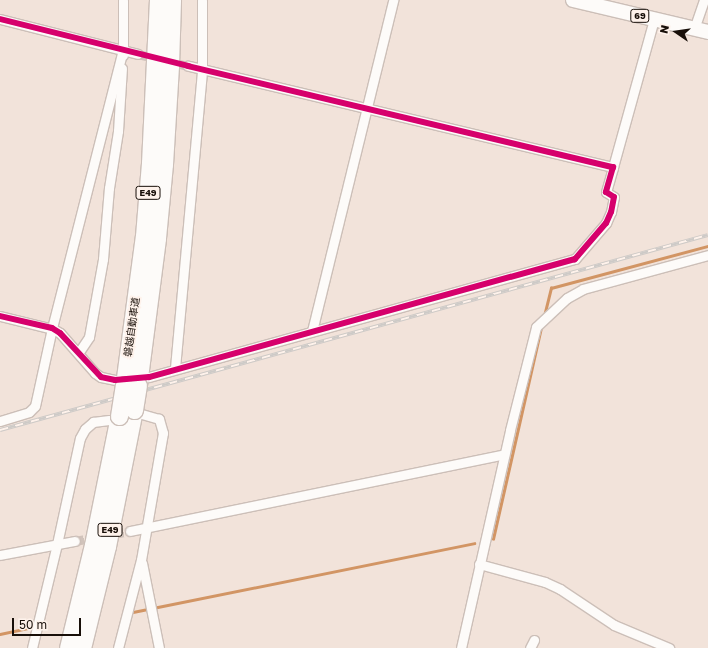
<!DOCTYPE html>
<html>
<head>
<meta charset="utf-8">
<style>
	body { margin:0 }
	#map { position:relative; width:708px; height:648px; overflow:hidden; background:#f2e3da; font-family:"Golos Text","Noto Sans JP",sans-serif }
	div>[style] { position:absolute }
	.stream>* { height:2.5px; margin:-1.25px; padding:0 1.25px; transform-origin:1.25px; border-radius:1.25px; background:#d29564 }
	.street-tunnel>* { height:9px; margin-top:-4.5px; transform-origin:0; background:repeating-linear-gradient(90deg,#d1c3bb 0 9px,transparent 0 13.5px) }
	.roads { filter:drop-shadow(1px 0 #ccbfb8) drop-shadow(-1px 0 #ccbfb8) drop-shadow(0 1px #ccbfb8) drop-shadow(0 -1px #ccbfb8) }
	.street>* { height:9px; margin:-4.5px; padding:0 4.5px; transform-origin:4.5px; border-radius:4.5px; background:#fdfbf9 }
	.primary>* { height:14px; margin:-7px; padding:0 7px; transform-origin:7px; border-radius:7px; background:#fdfbf9 }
	.highway>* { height:17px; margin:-8.5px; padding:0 8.5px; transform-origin:8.5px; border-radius:8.5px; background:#fdfbf9 }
	.rail>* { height:4px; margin-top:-2px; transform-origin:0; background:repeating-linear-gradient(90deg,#fef2eb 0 8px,#cdcac7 0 16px); box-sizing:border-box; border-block:1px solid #cdcac7 }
	.bridges { filter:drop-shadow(1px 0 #ccbfb8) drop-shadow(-1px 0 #ccbfb8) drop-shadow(0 1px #ccbfb8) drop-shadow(0 -1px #ccbfb8) }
	.highway-bridge>* { height:17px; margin:-8.5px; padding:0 8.5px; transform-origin:8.5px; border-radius:8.5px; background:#fdfbf9 }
	.cycleway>* { height:6px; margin:-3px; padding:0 3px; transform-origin:3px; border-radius:3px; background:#d6006c }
	span { translate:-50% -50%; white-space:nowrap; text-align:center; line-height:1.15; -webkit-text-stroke:3.5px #fef2eb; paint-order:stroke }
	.shield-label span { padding:1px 3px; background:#fef2eb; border:1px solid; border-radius:3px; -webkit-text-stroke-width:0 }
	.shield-label { font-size:9px; color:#180f09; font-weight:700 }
	.street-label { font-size:10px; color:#180f09 }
	.north { position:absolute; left:656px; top:12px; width:40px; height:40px; -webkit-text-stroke:3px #fef2eb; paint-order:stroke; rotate:283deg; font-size:11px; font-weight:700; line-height:16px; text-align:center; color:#180f09 }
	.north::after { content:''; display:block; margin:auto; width:14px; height:18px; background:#180f09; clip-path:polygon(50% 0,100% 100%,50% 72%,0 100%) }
	.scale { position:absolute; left:12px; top:618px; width:69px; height:18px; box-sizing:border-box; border:2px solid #180f09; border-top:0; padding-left:5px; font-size:12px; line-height:14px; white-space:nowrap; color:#180f09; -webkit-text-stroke:3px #fef2eb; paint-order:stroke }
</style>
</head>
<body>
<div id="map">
	<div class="stream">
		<i style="left:544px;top:316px;width:29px;rotate:-76deg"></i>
		<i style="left:551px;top:288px;width:163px;rotate:-15deg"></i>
		<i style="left:493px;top:539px;width:217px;rotate:-77.2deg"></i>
		<i style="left:133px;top:612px;width:348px;rotate:-11.4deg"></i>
		<i style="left:0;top:634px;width:35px;rotate:-12deg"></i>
	</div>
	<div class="street-tunnel">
		<i style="left:138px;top:54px;width:51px;rotate:13.5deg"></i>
		<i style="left:75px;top:541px;width:56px;rotate:-10.3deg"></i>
	</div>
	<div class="roads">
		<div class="street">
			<i style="left:0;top:19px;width:142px;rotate:14.2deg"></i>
			<i style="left:694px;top:29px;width:31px;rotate:-71deg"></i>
			<i style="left:123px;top:55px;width:55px;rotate:-90deg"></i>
			<i style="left:613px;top:167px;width:154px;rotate:-74.5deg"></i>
			<i style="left:0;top:316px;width:55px;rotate:13.8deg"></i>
			<i style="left:53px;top:329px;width:8px;rotate:30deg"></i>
			<i style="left:60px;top:333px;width:53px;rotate:48.8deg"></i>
			<i style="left:95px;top:373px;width:7px;rotate:34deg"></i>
			<i style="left:101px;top:377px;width:14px;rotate:12deg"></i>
			<i style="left:312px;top:331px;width:341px;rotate:-76.2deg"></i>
			<i style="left:79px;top:352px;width:18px;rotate:-56deg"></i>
			<i style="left:89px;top:337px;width:79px;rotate:-79.8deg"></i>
			<i style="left:103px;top:259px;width:71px;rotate:-85.2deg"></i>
			<i style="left:109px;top:188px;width:58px;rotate:-81deg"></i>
			<i style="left:118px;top:131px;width:63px;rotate:-86.4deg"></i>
			<i style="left:175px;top:368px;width:300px;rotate:-84.8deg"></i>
			<i style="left:202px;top:69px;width:69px;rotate:-90deg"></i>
			<i style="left:149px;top:377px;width:442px;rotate:-15.5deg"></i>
			<i style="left:575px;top:259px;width:48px;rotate:-49.3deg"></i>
			<i style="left:606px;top:223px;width:12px;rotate:-66deg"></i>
			<i style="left:611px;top:212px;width:15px;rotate:-79deg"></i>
			<i style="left:614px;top:197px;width:9px;rotate:-148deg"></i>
			<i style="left:606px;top:192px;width:26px;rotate:-74deg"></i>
			<i style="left:613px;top:167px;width:437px;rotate:-166.6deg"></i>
			<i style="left:0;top:421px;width:30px;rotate:-17deg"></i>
			<i style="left:29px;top:412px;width:8px;rotate:-45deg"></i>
			<i style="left:35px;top:406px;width:80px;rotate:-77.7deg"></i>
			<i style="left:52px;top:328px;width:288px;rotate:-75.7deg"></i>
			<i style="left:130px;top:531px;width:382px;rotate:-11.6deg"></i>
			<i style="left:0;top:555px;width:76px;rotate:-10.6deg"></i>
			<i style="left:142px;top:563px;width:87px;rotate:78.7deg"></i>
			<i style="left:479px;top:564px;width:68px;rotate:15.3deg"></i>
			<i style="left:545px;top:582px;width:17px;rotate:25deg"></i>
			<i style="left:560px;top:589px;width:65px;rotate:33.7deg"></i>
			<i style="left:614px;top:625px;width:60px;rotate:22.7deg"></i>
			<i style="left:32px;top:648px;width:107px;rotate:-76.5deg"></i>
			<i style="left:57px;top:544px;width:108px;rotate:-77.8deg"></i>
			<i style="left:80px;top:438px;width:10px;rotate:-61deg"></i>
			<i style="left:85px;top:429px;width:11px;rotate:-41deg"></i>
			<i style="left:93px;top:422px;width:16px;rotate:-7deg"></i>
			<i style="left:118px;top:648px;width:91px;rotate:-75.4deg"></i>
			<i style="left:141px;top:560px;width:129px;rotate:-80.2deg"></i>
			<i style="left:163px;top:433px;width:15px;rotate:-106deg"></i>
			<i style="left:159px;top:419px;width:18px;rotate:-164deg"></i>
			<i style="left:461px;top:648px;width:223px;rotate:-77.3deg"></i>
			<i style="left:510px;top:430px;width:106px;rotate:-75.8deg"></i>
			<i style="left:536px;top:327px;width:42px;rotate:-43.1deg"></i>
			<i style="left:567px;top:298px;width:18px;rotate:-29deg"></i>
			<i style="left:583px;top:289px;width:130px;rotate:-15.2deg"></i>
			<i style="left:530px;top:648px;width:9px;rotate:-63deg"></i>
		</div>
		<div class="primary">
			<i style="left:573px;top:0;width:139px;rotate:13.3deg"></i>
		</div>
		<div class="highway">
			<i style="left:124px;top:385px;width:150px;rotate:-82.4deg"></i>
			<i style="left:144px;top:236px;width:73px;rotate:-85.3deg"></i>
			<i style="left:150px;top:163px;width:163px;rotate:-87.2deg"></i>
			<i style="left:138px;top:385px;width:148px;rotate:-82.6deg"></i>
			<i style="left:157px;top:238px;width:74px;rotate:-84.6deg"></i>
			<i style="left:164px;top:164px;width:99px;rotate:-86.5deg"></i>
			<i style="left:170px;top:65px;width:65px;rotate:-88.2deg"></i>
			<i style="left:68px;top:648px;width:106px;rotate:-76.4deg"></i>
			<i style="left:93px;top:545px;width:132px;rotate:-78.6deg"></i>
			<i style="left:82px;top:648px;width:105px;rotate:-76.2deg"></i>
			<i style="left:107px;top:546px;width:139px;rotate:-78.8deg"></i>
		</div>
	</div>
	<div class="rail">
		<i style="left:0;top:430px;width:734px;rotate:-15.4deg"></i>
	</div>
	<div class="bridges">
		<div class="highway-bridge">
			<i style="left:134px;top:410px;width:25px;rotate:-81deg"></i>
			<i style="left:119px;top:416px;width:31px;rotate:-81deg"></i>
		</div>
	</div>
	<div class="cycleway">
		<i style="left:0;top:19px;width:194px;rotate:14deg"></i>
		<i style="left:188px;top:66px;width:437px;rotate:13.4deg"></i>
		<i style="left:613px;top:167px;width:26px;rotate:106deg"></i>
		<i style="left:606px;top:192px;width:9px;rotate:32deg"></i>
		<i style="left:614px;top:197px;width:15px;rotate:101deg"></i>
		<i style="left:611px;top:212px;width:12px;rotate:114deg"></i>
		<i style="left:606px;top:223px;width:48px;rotate:130.7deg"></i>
		<i style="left:575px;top:259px;width:442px;rotate:164.5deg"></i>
		<i style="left:149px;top:377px;width:34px;rotate:175deg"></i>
		<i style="left:115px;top:380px;width:14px;rotate:-168deg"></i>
		<i style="left:101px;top:377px;width:60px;rotate:-133deg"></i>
		<i style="left:60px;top:333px;width:9px;rotate:-148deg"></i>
		<i style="left:52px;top:328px;width:53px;rotate:-167deg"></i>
	</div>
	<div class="shield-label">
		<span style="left:640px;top:16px">69</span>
		<span style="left:148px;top:193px">E49</span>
		<span style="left:110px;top:530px">E49</span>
	</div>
	<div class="street-label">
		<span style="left:132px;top:327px;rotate:-82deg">磐越自動車道</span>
	</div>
	<div class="north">N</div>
	<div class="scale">50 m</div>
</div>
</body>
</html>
